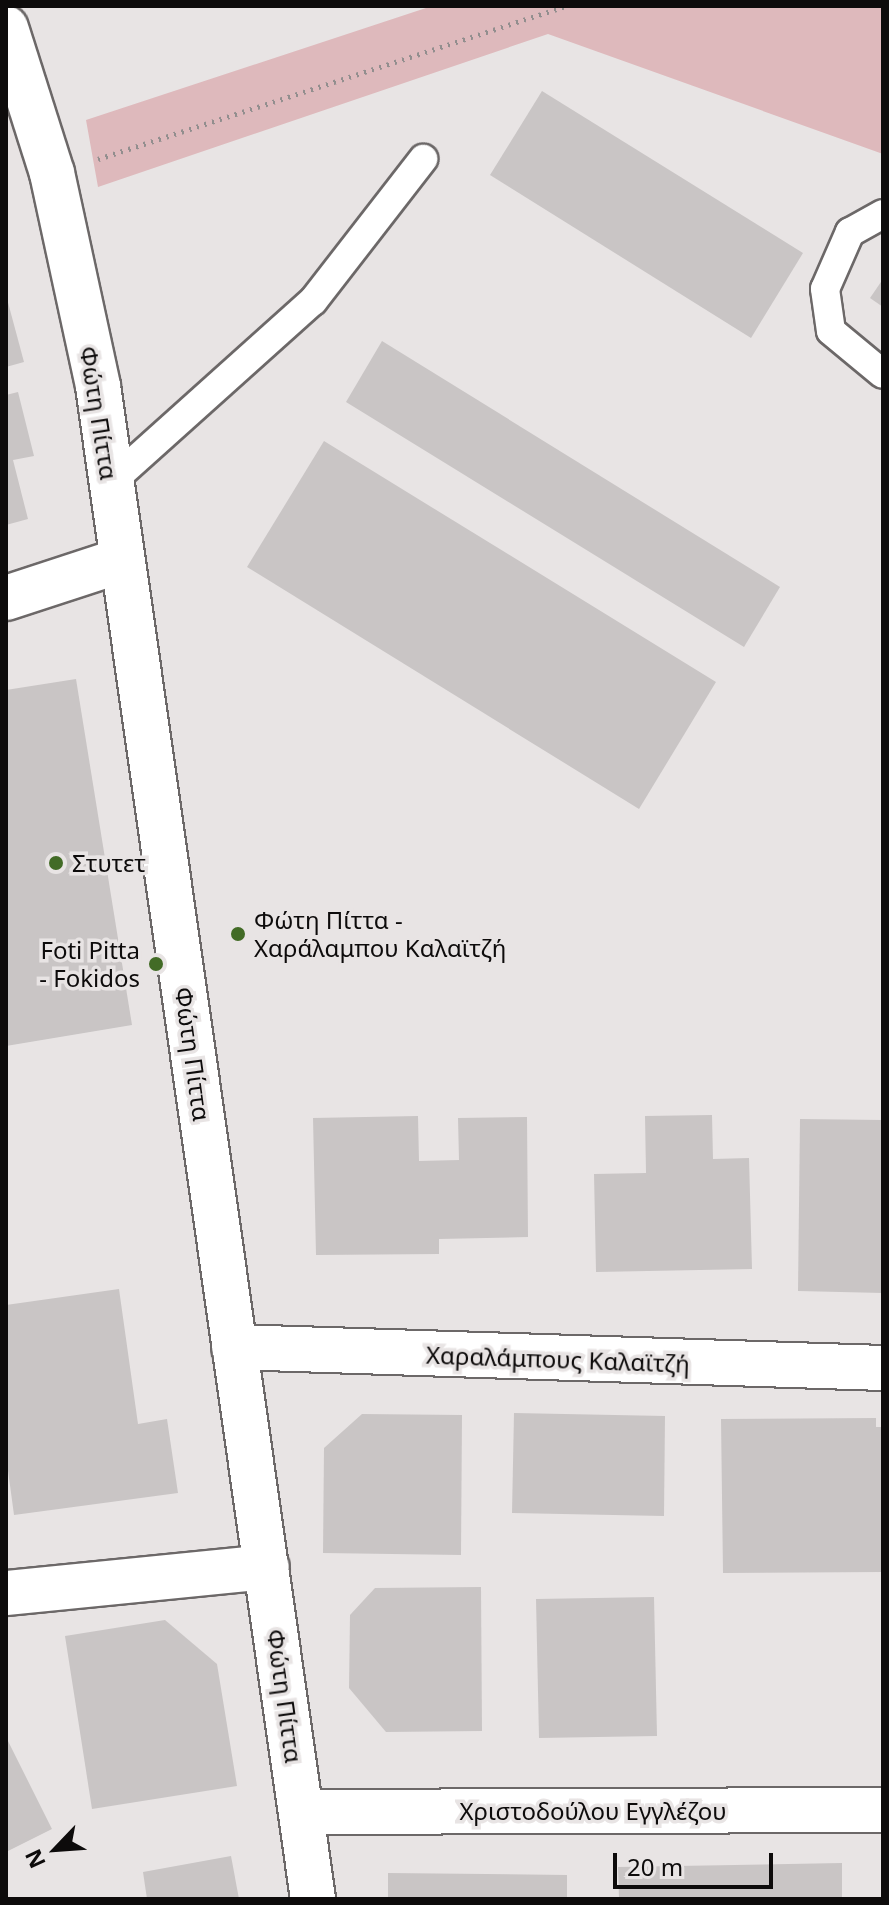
<!DOCTYPE html>
<html>
<head>
<meta charset="utf-8">
<style>
	body { margin:0 }
	#map { position:relative; width:889px; height:1905px; overflow:hidden; background:#e8e4e4; font-family:"Noto Sans",sans-serif }
	div>[style] { position:absolute }
	.green>* { inset:0; background:#deb9bc }
	.building>* { inset:0; background:#c9c5c5 }
	.path>* { height:5px; margin-top:-2.5px; transform-origin:0; background:repeating-linear-gradient(90deg,#928e8e 0 2px,transparent 0 8px) }
	.roads { filter:drop-shadow(2px 0 #6c6868) drop-shadow(-2px 0 #6c6868) drop-shadow(0 2px #6c6868) drop-shadow(0 -2px #6c6868) }
	.service>* { height:28px; margin:-14px; padding:0 14px; transform-origin:14px; border-radius:14px; background:#fff }
	.minor>* { height:44px; margin:-22px; padding:0 22px; transform-origin:22px; border-radius:22px; background:#fff }
	.dots>* { width:22px; height:22px; translate:-50% -50%; box-sizing:border-box; border:4px solid #e8e4e4; border-radius:50% }
	span { translate:-50% -50%; white-space:nowrap; text-align:center; line-height:1.15; -webkit-text-stroke:7px #e8e4e4; paint-order:stroke }
	.street-label { font-size:24px; color:#0d0b0b }
	.poi-label { font-size:24px; color:#0d0b0b }
	.left { translate:0 -50%; text-align:left }
	.right { translate:-100% -50%; text-align:right }
	.frame { position:absolute; inset:0; border:8px solid #0d0b0b; pointer-events:none }
	.north { position:absolute; left:16px; top:1809px; width:80px; height:80px; -webkit-text-stroke:6px #e8e4e4; paint-order:stroke; rotate:245deg; font-size:22px; font-weight:700; line-height:32px; text-align:center; color:#0d0b0b }
	.north::after { content:''; display:block; margin:auto; width:28px; height:36px; background:#0d0b0b; clip-path:polygon(50% 0,100% 100%,50% 72%,0 100%) }
	.scale { position:absolute; left:613px; top:1853px; width:160px; height:36px; box-sizing:border-box; border:4px solid #0d0b0b; border-top:0; padding-left:10px; font-size:24px; line-height:28px; white-space:nowrap; color:#0d0b0b; -webkit-text-stroke:6px #e8e4e4; paint-order:stroke }
</style>
</head>
<body>
<div id="map">
	<div class="green">
		<i style="clip-path:polygon(432px 6px,883px 6px,883px 154px,548px 34px,98px 187px,86px 120px)"></i>
	</div>
	<div class="building">
		<i style="clip-path:polygon(542px 91px,803px 253px,751px 338px,490px 175px)"></i>
		<i style="clip-path:polygon(883px 279px,883px 307px,870px 298px)"></i>
		<i style="clip-path:polygon(6px 295px,24px 362px,6px 367px)"></i>
		<i style="clip-path:polygon(382px 341px,780px 587px,744px 647px,346px 402px)"></i>
		<i style="clip-path:polygon(18px 392px,34px 456px,13px 460px,28px 519px,6px 525px,6px 395px)"></i>
		<i style="clip-path:polygon(324px 441px,716px 682px,639px 809px,247px 567px)"></i>
		<i style="clip-path:polygon(76px 679px,132px 1025px,6px 1046px,6px 690px)"></i>
		<i style="clip-path:polygon(712px 1115px,713px 1159px,749px 1158px,752px 1269px,596px 1272px,594px 1174px,646px 1173px,645px 1116px)"></i>
		<i style="clip-path:polygon(418px 1116px,419px 1161px,459px 1160px,458px 1118px,527px 1117px,528px 1237px,439px 1239px,439px 1254px,316px 1255px,313px 1118px)"></i>
		<i style="clip-path:polygon(800px 1119px,883px 1120px,883px 1293px,798px 1291px)"></i>
		<i style="clip-path:polygon(119px 1289px,138px 1424px,167px 1419px,178px 1493px,14px 1515px,6px 1456px,6px 1305px)"></i>
		<i style="clip-path:polygon(514px 1413px,665px 1416px,664px 1516px,512px 1513px)"></i>
		<i style="clip-path:polygon(362px 1414px,462px 1415px,461px 1555px,323px 1553px,324px 1448px)"></i>
		<i style="clip-path:polygon(876px 1418px,876px 1427px,883px 1427px,883px 1572px,723px 1573px,721px 1419px)"></i>
		<i style="clip-path:polygon(481px 1587px,482px 1731px,386px 1732px,349px 1688px,350px 1615px,375px 1588px)"></i>
		<i style="clip-path:polygon(654px 1597px,657px 1736px,539px 1738px,536px 1599px)"></i>
		<i style="clip-path:polygon(165px 1620px,217px 1664px,237px 1786px,92px 1809px,65px 1636px)"></i>
		<i style="clip-path:polygon(6px 1737px,52px 1829px,6px 1852px)"></i>
		<i style="clip-path:polygon(231px 1856px,239px 1899px,147px 1899px,143px 1872px)"></i>
		<i style="clip-path:polygon(842px 1863px,842px 1899px,619px 1899px,618px 1867px)"></i>
		<i style="clip-path:polygon(388px 1873px,567px 1875px,567px 1899px,388px 1899px)"></i>
	</div>
	<div class="path">
		<i style="left:98px;top:159px;width:493px;rotate:-18.1deg"></i>
	</div>
	<div class="roads">
		<div class="service">
			<i style="left:883px;top:214px;width:38px;rotate:151deg"></i>
			<i style="left:850px;top:232px;width:62px;rotate:113.7deg"></i>
			<i style="left:825px;top:289px;width:42px;rotate:81.9deg"></i>
			<i style="left:831px;top:331px;width:67px;rotate:39.6deg"></i>
			<i style="left:111px;top:482px;width:271px;rotate:-41.9deg"></i>
			<i style="left:313px;top:301px;width:180px;rotate:-52.2deg"></i>
		</div>
		<div class="minor">
			<i style="left:6px;top:28px;width:152px;rotate:72.4deg"></i>
			<i style="left:52px;top:173px;width:218px;rotate:77.8deg"></i>
			<i style="left:98px;top:386px;width:1528px;rotate:81.91deg"></i>
			<i style="left:6px;top:598px;width:122px;rotate:-18.1deg"></i>
			<i style="left:234px;top:1347px;width:649px;rotate:1.85deg"></i>
			<i style="left:6px;top:1593px;width:262px;rotate:-5.7deg"></i>
			<i style="left:302px;top:1812px;width:581px;rotate:-0.2deg"></i>
		</div>
	</div>
	<div class="dots">
		<i style="left:56px;top:863px;background:#426b26"></i>
		<i style="left:238px;top:934px;background:#426b26"></i>
		<i style="left:156px;top:964px;background:#426b26"></i>
	</div>
	<div class="street-label">
		<span style="left:99px;top:413px;rotate:81deg">Φώτη Πίττα</span>
		<span style="left:193px;top:1054px;rotate:82deg">Φώτη Πίττα</span>
		<span style="left:558px;top:1359px;rotate:2deg">Χαραλάμπους Καλαϊτζή</span>
		<span style="left:285px;top:1696px;rotate:82deg">Φώτη Πίττα</span>
		<span style="left:593px;top:1811px">Χριστοδούλου Εγγλέζου</span>
	</div>
	<div class="poi-label">
		<span class="left" style="left:72px;top:863px">Στυτετ</span>
		<span class="left" style="left:254px;top:934px">Φώτη Πίττα -<br>Χαράλαμπου Καλαϊτζή</span>
		<span class="right" style="left:140px;top:964px">Foti Pitta<br>- Fokidos</span>
	</div>
	<div class="frame"></div>
	<div class="north">N</div>
	<div class="scale">20 m</div>
</div>
</body>
</html>
